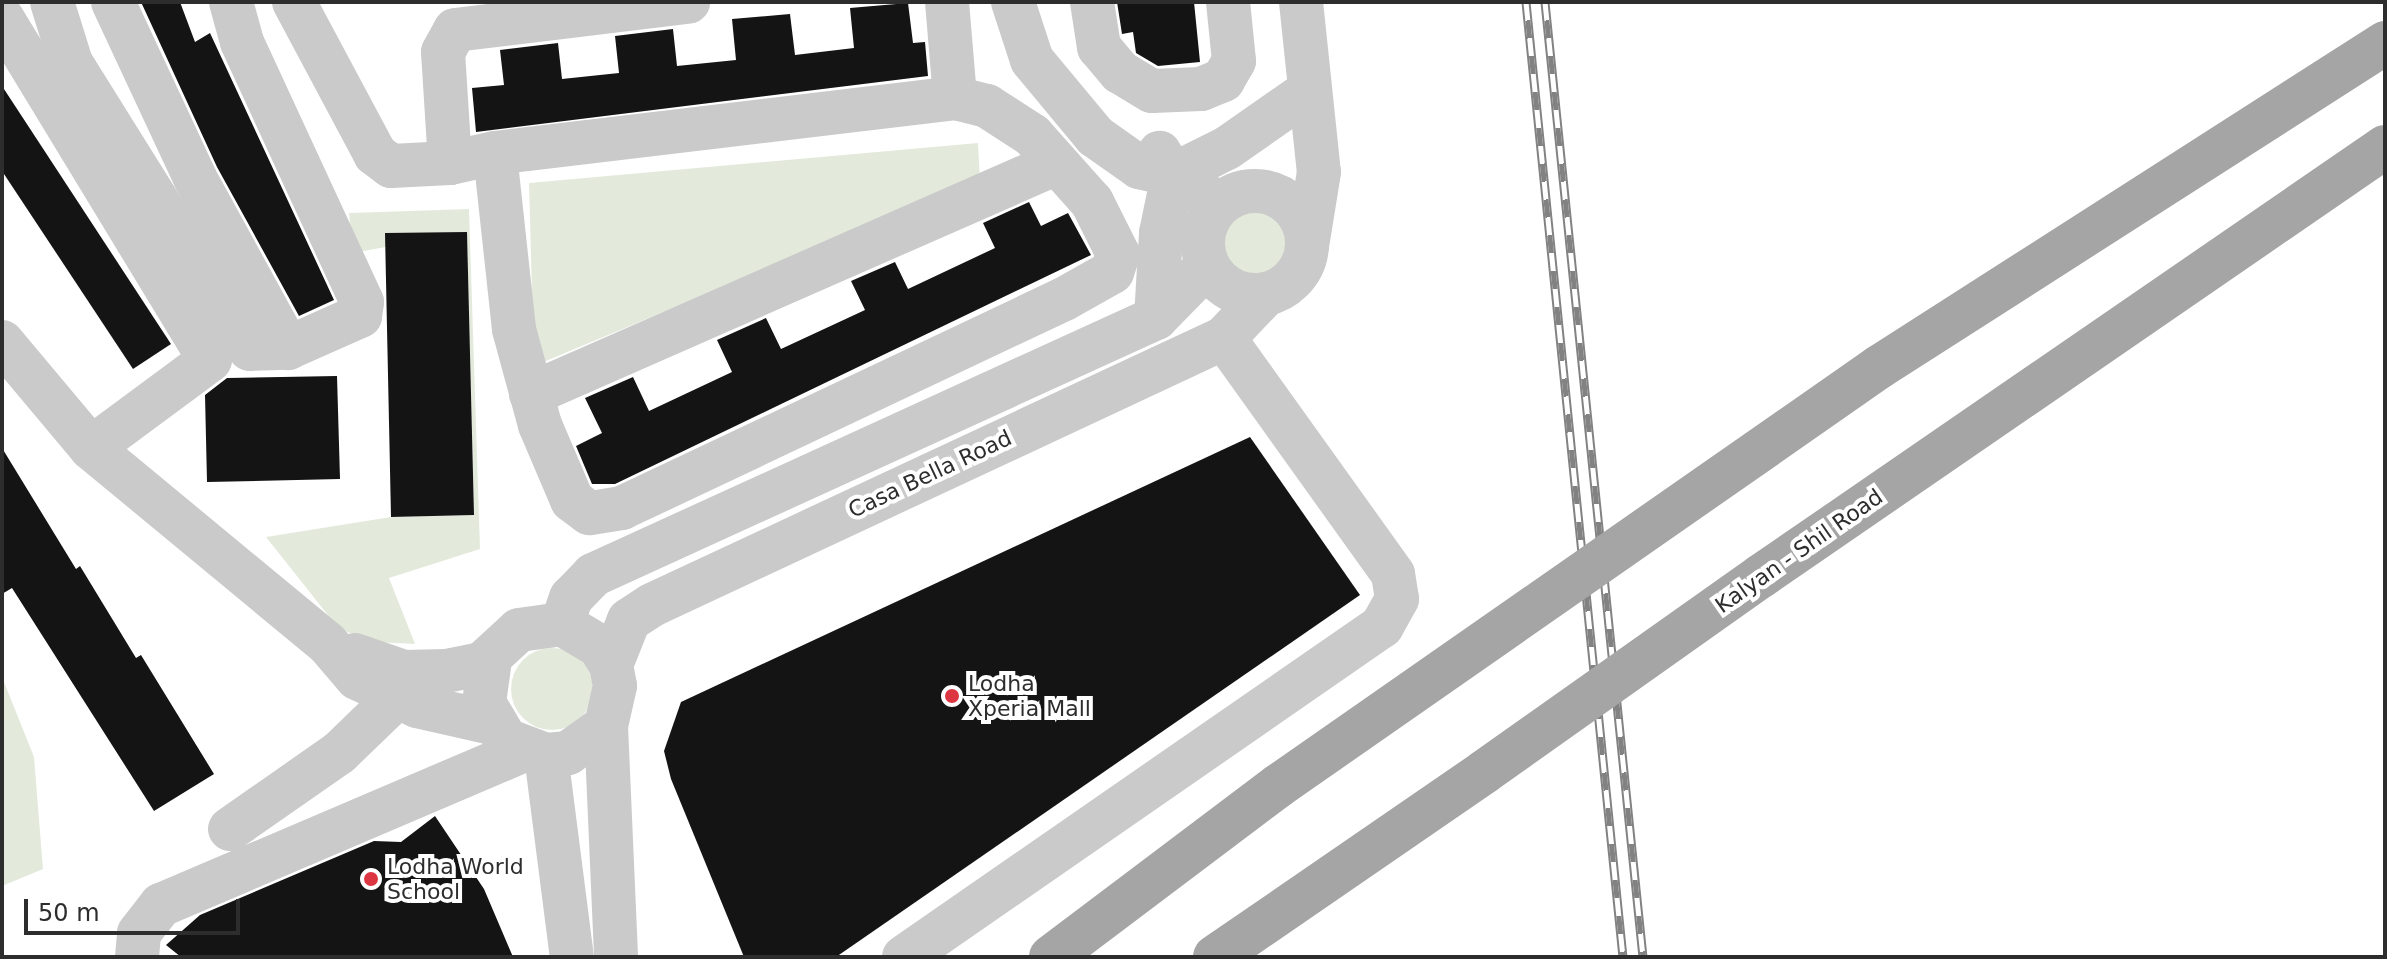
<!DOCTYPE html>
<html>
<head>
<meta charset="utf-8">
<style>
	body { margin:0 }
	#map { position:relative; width:2387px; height:959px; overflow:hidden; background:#fff; font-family:"DejaVu Sans",sans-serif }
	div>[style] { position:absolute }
	.green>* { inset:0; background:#e3eadb }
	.round { border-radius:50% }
	.building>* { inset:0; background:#141414 }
	.minor>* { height:44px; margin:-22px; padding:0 22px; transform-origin:22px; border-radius:22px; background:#cacaca }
	.minor>.ring { margin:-22px; padding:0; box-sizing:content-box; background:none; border:44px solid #cacaca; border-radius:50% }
	.major>* { height:44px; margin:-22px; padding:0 22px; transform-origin:22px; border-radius:22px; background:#a5a5a5 }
	.rail>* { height:9px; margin-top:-4.5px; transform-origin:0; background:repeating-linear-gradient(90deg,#fff 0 18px,#828282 0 36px); box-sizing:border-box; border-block:2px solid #828282 }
	.major-bridge>* { height:44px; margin:-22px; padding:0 22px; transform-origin:22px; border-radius:22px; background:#a5a5a5 }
	.dots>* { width:22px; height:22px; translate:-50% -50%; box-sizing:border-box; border:4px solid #fff; border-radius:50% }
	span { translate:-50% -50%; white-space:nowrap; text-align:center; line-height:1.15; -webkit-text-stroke:8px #fff; paint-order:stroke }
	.street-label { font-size:22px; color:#2d2d2d }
	.poi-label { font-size:22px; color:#2d2d2d }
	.left { translate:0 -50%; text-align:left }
	.frame { position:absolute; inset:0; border:4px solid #2d2d2d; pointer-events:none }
	.scale { position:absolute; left:24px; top:899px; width:216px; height:36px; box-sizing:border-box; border:4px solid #2d2d2d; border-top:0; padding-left:10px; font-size:24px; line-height:28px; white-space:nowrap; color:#2d2d2d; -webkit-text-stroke:6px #fff; paint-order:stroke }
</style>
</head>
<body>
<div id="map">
	<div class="green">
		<i style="clip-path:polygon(978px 143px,980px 180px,541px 363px,533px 329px,529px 183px)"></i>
		<i class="round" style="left:1219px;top:207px;width:76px;height:76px"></i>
		<i style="clip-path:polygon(469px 209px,480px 549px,389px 578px,415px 644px,375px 642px,339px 629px,266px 537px,391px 517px,474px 515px,467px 232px,353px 253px,349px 213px)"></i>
		<i class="round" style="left:511px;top:648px;width:82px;height:82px"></i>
		<i style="clip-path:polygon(2px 677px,34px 757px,43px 869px,2px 886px)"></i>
	</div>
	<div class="building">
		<i style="clip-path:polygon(141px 2px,180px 2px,195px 42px,210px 33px,334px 300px,299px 316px,217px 167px)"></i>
		<i style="clip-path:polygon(1117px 2px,1194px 2px,1200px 62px,1158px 66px,1136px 53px,1133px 32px,1122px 34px)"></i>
		<i style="clip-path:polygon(908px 3px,913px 43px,925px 42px,928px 76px,476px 132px,472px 88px,504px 85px,500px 50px,558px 43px,562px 79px,619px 73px,615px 36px,673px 29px,677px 66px,736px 60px,732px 19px,790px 14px,795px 55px,854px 48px,850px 8px)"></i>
		<i style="clip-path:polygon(2px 86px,171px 344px,133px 369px,2px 171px)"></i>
		<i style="clip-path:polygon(1029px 202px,1041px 226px,1068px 213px,1091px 255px,615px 484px,592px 484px,576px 446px,602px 433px,585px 398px,633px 377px,649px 411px,732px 372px,717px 340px,766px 318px,781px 349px,865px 310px,851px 281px,895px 262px,908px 289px,995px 248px,983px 223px)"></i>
		<i style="clip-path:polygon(467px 232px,474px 515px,391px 517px,385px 233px)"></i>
		<i style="clip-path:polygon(337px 376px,340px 479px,207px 482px,205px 395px,227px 378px)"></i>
		<i style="clip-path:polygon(1250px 437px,1360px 595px,836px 957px,744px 957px,671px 779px,664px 751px,681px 702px)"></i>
		<i style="clip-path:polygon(2px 448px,76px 569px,80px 566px,136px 658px,141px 655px,214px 774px,154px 811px,12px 588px,2px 594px)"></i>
		<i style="clip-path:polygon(435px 816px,484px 889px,513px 957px,181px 957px,166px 945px,200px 915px,374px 841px,401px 842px)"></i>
	</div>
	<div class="minor">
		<i style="left:52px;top:2px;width:64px;rotate:72.7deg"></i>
		<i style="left:71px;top:63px;width:337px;rotate:58deg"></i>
		<i style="left:250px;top:349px;width:38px;rotate:-2deg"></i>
		<i style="left:288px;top:348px;width:79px;rotate:-24deg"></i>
		<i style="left:360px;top:316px;width:14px;rotate:-82deg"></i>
		<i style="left:362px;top:302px;width:286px;rotate:-114.8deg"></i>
		<i style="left:242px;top:42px;width:41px;rotate:-105.4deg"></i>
		<i style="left:113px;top:2px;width:194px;rotate:65deg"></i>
		<i style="left:195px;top:178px;width:194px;rotate:61.3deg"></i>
		<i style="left:294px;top:2px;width:172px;rotate:61.9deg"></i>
		<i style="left:375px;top:154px;width:20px;rotate:37deg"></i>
		<i style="left:391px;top:166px;width:59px;rotate:-2.9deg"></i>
		<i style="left:450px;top:163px;width:46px;rotate:-12.5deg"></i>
		<i style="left:495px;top:153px;width:463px;rotate:-6.8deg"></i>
		<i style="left:955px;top:98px;width:33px;rotate:14deg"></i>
		<i style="left:987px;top:106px;width:54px;rotate:32.8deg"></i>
		<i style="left:1032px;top:135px;width:90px;rotate:48.2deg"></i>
		<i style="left:1092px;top:202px;width:58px;rotate:63.4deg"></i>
		<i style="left:1118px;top:254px;width:19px;rotate:108deg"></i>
		<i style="left:1112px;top:272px;width:55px;rotate:150.6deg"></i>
		<i style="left:1064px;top:299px;width:489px;rotate:154.7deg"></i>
		<i style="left:622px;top:508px;width:33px;rotate:171deg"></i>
		<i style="left:589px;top:513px;width:21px;rotate:-143deg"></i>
		<i style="left:572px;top:500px;width:82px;rotate:-113.1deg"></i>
		<i style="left:540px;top:425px;width:99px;rotate:-105.2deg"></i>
		<i style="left:514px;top:329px;width:177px;rotate:-96.2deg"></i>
		<i style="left:947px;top:2px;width:96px;rotate:85.2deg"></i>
		<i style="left:1013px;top:2px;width:61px;rotate:71.9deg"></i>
		<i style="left:1032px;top:60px;width:99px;rotate:50.3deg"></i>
		<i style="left:1095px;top:136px;width:54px;rotate:35.2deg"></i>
		<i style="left:1139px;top:167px;width:35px;rotate:13deg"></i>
		<i style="left:1173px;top:175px;width:53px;rotate:31.9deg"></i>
		<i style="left:1092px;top:2px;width:46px;rotate:81.2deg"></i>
		<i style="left:1099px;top:47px;width:33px;rotate:50deg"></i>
		<i style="left:1120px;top:72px;width:37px;rotate:31deg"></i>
		<i style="left:1152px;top:91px;width:49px;rotate:-2.3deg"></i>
		<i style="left:1201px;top:89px;width:24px;rotate:-22deg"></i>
		<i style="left:1223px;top:80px;width:22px;rotate:-60deg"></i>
		<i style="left:1234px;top:61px;width:59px;rotate:-95.8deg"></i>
		<i style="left:1301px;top:2px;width:171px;rotate:84deg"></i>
		<i style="left:1319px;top:172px;width:75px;rotate:99.2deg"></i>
		<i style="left:2px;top:18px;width:400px;rotate:58.7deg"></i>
		<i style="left:210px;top:360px;width:148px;rotate:143.5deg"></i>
		<i style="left:450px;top:163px;width:111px;rotate:-93.6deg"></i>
		<i style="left:443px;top:52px;width:25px;rotate:-61deg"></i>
		<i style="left:455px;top:30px;width:235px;rotate:-6.9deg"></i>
		<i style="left:1173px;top:175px;width:60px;rotate:-26.6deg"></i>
		<i style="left:1227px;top:148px;width:101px;rotate:-34.9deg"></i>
		<i class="ring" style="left:1203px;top:191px;width:60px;height:60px"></i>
		<i style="left:1156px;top:318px;width:85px;rotate:-86.6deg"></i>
		<i style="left:1161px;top:233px;width:59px;rotate:-78.3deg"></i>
		<i style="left:1173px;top:175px;width:26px;rotate:-121deg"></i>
		<i style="left:2px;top:342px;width:138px;rotate:50deg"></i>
		<i style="left:91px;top:448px;width:306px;rotate:39.6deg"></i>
		<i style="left:327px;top:643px;width:46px;rotate:49.4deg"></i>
		<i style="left:357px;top:678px;width:66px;rotate:25deg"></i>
		<i style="left:417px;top:706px;width:77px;rotate:12.8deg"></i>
		<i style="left:531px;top:394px;width:574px;rotate:-23.71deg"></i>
		<i style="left:562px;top:624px;width:28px;rotate:-71deg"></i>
		<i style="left:571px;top:598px;width:32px;rotate:-46deg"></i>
		<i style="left:593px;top:575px;width:619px;rotate:-24.54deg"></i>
		<i style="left:1156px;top:318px;width:73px;rotate:-45.6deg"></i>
		<i style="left:355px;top:655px;width:52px;rotate:19.1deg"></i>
		<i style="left:404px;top:672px;width:42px;rotate:-1.4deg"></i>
		<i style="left:446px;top:671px;width:37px;rotate:-11deg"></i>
		<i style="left:482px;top:664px;width:50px;rotate:-42.6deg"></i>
		<i style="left:519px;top:630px;width:43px;rotate:-7.9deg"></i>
		<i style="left:562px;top:624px;width:43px;rotate:30.7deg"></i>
		<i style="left:599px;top:646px;width:22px;rotate:58deg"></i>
		<i style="left:611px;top:665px;width:21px;rotate:79deg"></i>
		<i style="left:615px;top:686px;width:41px;rotate:102.7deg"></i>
		<i style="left:606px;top:726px;width:47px;rotate:144.6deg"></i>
		<i style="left:568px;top:753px;width:22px;rotate:175deg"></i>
		<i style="left:546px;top:755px;width:43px;rotate:-159.4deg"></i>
		<i style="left:506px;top:740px;width:43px;rotate:-120.7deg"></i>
		<i style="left:484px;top:703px;width:44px;rotate:-82.2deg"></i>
		<i style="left:611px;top:665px;width:48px;rotate:-68.2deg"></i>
		<i style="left:629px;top:620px;width:27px;rotate:-33deg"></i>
		<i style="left:652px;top:605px;width:631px;rotate:-25.02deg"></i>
		<i style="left:1224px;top:338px;width:61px;rotate:-46.3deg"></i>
		<i style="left:606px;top:726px;width:231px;rotate:87.5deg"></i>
		<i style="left:546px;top:755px;width:204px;rotate:82.7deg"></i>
		<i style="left:230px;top:829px;width:133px;rotate:-34.9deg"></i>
		<i style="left:339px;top:753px;width:79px;rotate:-44deg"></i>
		<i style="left:137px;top:957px;width:24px;rotate:-85deg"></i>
		<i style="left:139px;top:933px;width:36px;rotate:-52deg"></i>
		<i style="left:161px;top:905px;width:396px;rotate:-23.1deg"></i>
		<i style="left:904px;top:957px;width:581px;rotate:-34.7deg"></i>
		<i style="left:1382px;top:626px;width:31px;rotate:-61deg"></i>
		<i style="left:1397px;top:599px;width:25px;rotate:-99deg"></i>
		<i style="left:1393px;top:574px;width:290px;rotate:-125.6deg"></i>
	</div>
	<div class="major">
		<i style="left:1761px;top:576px;width:757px;rotate:-34.51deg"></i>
		<i style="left:1215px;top:957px;width:326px;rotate:-34.5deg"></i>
	</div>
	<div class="rail">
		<i style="left:1526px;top:2px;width:960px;rotate:84.2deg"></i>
		<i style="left:1545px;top:2px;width:960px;rotate:84.14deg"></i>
	</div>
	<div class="major-bridge">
		<i style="left:1484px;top:772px;width:339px;rotate:-35.3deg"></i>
		<i style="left:1051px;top:957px;width:284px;rotate:-37deg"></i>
		<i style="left:1278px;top:786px;width:733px;rotate:-34.88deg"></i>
		<i style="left:1879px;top:367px;width:601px;rotate:-32.63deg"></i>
	</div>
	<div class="dots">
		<i style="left:952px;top:696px;background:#dc3642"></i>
		<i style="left:371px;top:879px;background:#dc3642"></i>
	</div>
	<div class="street-label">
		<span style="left:930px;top:474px;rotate:-25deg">Casa Bella Road</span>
		<span style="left:1799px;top:551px;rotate:-35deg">Kalyan - Shil Road</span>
	</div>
	<div class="poi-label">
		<span class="left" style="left:968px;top:696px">Lodha<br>Xperia Mall</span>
		<span class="left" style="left:387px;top:879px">Lodha World<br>School</span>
	</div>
	<div class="frame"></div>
	<div class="scale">50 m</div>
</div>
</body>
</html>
